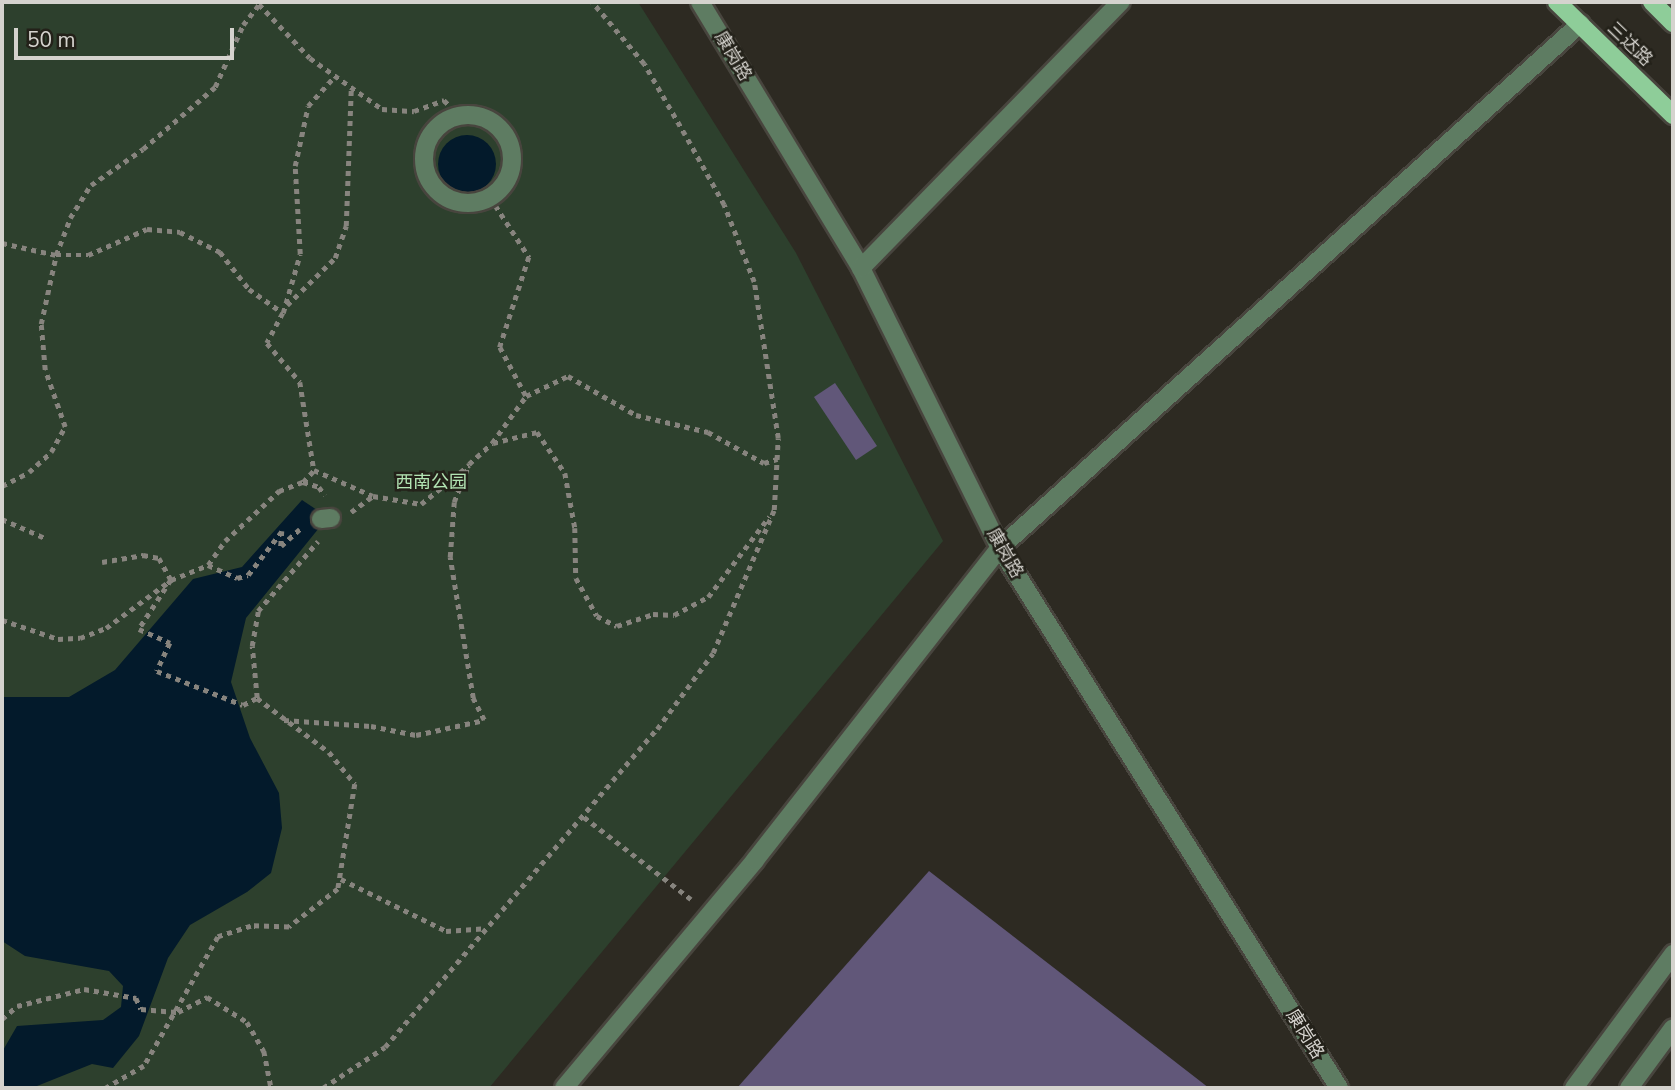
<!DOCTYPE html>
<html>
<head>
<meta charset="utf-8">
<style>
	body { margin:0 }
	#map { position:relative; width:1675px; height:1090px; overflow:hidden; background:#2d2a22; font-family:"Nunito Sans","Noto Sans SC",sans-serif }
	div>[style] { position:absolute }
	.green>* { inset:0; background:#2d402d }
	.water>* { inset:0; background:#031a2b }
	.round { border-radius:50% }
	.building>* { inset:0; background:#615779 }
	.path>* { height:4.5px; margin-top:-2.25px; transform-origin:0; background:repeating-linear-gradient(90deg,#87847e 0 5px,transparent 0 10px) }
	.roads { filter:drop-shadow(2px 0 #48453e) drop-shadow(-2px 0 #48453e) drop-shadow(0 2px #48453e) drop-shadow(0 -2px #48453e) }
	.minor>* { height:18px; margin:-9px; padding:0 9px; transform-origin:9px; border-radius:9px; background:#5e7c62 }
	.minor>.ring { margin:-9px; padding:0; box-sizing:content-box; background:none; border:18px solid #5e7c62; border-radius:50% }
	.major>* { height:18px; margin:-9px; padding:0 9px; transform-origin:9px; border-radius:9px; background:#8ecd99 }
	span { translate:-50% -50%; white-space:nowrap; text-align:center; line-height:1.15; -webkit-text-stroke:5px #232119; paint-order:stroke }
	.street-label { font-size:18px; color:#d5d3ce }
	.park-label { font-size:18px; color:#b2e4b3 }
	.frame { position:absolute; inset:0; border:4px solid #d5d3ce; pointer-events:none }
	.scale { position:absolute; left:14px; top:28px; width:220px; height:32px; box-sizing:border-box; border:4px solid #d5d3ce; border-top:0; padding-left:9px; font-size:21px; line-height:24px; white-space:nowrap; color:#d5d3ce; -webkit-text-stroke:5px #232119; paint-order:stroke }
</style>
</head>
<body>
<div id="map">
	<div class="green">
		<i style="clip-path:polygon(2px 2px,638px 2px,796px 253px,943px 541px,489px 1088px,2px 1088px)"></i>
	</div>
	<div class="water">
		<i class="round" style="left:438px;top:135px;width:58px;height:58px"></i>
		<i style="clip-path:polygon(302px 500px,317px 510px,319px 528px,246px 618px,231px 682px,250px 738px,279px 793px,282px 828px,271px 873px,247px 892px,190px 925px,168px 958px,139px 1036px,113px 1068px,92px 1064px,32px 1088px,2px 1088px,2px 1052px,17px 1026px,103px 1020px,121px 1007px,123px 986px,109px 971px,25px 956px,2px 941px,2px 697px,69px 697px,115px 670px,193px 579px,242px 567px)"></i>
	</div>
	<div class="building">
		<i style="clip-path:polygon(835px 383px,877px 446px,856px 460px,814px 397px)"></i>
		<i style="clip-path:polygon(929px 871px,1209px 1088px,737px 1088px)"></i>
	</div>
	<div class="path">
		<i style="left:259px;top:4px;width:74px;rotate:46.6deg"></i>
		<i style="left:310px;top:58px;width:88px;rotate:35.3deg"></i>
		<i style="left:382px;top:109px;width:32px;rotate:4deg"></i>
		<i style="left:414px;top:111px;width:32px;rotate:-20deg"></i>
		<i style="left:444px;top:100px;width:23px;rotate:45deg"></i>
		<i style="left:490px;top:197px;width:72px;rotate:57deg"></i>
		<i style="left:529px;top:257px;width:95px;rotate:107.9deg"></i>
		<i style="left:500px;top:347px;width:55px;rotate:62deg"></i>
		<i style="left:526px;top:396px;width:47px;rotate:-25.5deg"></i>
		<i style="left:568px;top:376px;width:78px;rotate:29.8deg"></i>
		<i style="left:636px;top:415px;width:74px;rotate:13.3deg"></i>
		<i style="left:708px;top:432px;width:64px;rotate:29deg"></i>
		<i style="left:764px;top:463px;width:14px;rotate:-17deg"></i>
		<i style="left:2px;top:243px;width:55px;rotate:12.5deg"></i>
		<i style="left:56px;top:255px;width:32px"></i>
		<i style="left:88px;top:255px;width:64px;rotate:-23.8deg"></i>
		<i style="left:147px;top:229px;width:33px;rotate:5deg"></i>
		<i style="left:180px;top:232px;width:45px;rotate:26.6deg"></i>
		<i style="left:220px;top:252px;width:47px;rotate:51.9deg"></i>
		<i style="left:249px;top:289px;width:42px;rotate:35.2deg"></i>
		<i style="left:283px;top:313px;width:61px;rotate:-73.9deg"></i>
		<i style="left:300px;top:254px;width:88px;rotate:-93.3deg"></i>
		<i style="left:295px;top:166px;width:61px;rotate:-77.8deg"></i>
		<i style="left:308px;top:106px;width:40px;rotate:-48deg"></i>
		<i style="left:287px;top:305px;width:67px;rotate:-44.4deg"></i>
		<i style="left:335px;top:258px;width:34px;rotate:-71deg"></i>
		<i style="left:346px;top:226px;width:139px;rotate:-87.9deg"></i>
		<i style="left:283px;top:313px;width:34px;rotate:118deg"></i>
		<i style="left:267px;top:343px;width:51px;rotate:49.8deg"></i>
		<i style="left:300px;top:382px;width:89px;rotate:81deg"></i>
		<i style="left:493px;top:443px;width:45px;rotate:-14deg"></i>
		<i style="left:537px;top:432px;width:50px;rotate:55.7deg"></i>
		<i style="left:565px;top:473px;width:56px;rotate:79.7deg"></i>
		<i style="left:575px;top:528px;width:50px;rotate:88.9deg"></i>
		<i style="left:576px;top:578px;width:43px;rotate:61.1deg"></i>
		<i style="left:597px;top:616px;width:22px;rotate:27deg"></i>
		<i style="left:617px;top:626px;width:38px;rotate:-18deg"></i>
		<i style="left:653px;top:614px;width:21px;rotate:3deg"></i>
		<i style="left:674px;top:615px;width:38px;rotate:-28deg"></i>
		<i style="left:708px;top:597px;width:101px;rotate:-52.7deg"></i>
		<i style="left:303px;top:482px;width:16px;rotate:-47deg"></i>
		<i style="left:314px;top:470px;width:64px;rotate:23.8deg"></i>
		<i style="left:2px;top:486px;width:30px;rotate:-27deg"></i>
		<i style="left:29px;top:472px;width:30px;rotate:-42deg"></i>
		<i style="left:51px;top:452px;width:29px;rotate:-61deg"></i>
		<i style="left:65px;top:427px;width:60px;rotate:-109.3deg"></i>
		<i style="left:45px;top:370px;width:46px;rotate:-95deg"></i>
		<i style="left:41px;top:324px;width:71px;rotate:-77.7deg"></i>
		<i style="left:56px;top:255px;width:40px;rotate:-69deg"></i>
		<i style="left:70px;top:218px;width:39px;rotate:-58deg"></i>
		<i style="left:91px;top:185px;width:63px;rotate:-34.7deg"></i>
		<i style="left:143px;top:149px;width:95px;rotate:-40.7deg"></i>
		<i style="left:215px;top:87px;width:68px;rotate:-65.7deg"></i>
		<i style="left:243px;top:25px;width:29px;rotate:-52deg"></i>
		<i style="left:351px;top:512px;width:27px;rotate:-36deg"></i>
		<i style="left:373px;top:496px;width:49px;rotate:9.5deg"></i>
		<i style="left:421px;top:504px;width:62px;rotate:-39.1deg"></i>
		<i style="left:2px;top:519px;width:47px;rotate:23.8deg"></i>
		<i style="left:102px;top:562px;width:42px;rotate:-9.7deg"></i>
		<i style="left:143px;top:555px;width:16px;rotate:11deg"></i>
		<i style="left:159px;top:558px;width:25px;rotate:61deg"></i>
		<i style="left:171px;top:580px;width:40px;rotate:-22deg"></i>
		<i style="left:208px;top:565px;width:29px;rotate:-55deg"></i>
		<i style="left:225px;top:541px;width:74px;rotate:-42.8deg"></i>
		<i style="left:279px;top:491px;width:26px;rotate:-21deg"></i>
		<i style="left:303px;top:482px;width:17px;rotate:17deg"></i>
		<i style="left:319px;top:487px;width:10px;rotate:53deg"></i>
		<i style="left:208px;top:565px;width:32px;rotate:24deg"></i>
		<i style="left:237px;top:578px;width:11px;rotate:-15deg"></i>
		<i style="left:248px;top:575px;width:56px;rotate:-52.3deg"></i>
		<i style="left:282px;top:531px;width:15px;rotate:94deg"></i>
		<i style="left:281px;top:546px;width:25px;rotate:-42deg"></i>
		<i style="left:2px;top:620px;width:59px;rotate:18.7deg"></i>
		<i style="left:58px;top:639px;width:22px;rotate:-3deg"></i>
		<i style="left:80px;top:638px;width:28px;rotate:-21deg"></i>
		<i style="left:106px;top:628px;width:81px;rotate:-36.4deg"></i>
		<i style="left:171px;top:580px;width:59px;rotate:123.1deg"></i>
		<i style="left:139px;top:629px;width:34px;rotate:24deg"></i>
		<i style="left:170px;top:643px;width:31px;rotate:115deg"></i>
		<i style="left:157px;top:671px;width:92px;rotate:21.6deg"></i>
		<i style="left:243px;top:705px;width:16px;rotate:-27deg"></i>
		<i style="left:257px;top:698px;width:90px;rotate:36.9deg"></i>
		<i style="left:329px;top:752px;width:41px;rotate:50.9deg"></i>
		<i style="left:355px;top:784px;width:106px;rotate:99.2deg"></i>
		<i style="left:338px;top:889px;width:62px;rotate:142.2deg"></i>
		<i style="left:289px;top:927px;width:38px;rotate:-178deg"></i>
		<i style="left:251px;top:926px;width:35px;rotate:162deg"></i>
		<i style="left:218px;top:937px;width:149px;rotate:119.8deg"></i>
		<i style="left:144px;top:1066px;width:44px;rotate:149.9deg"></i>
		<i style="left:257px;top:698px;width:52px;rotate:-95.5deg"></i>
		<i style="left:252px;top:646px;width:36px;rotate:-80deg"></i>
		<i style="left:258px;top:611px;width:92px;rotate:-49.4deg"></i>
		<i style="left:284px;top:720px;width:87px;rotate:3.9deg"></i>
		<i style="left:371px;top:726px;width:46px;rotate:11.3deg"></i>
		<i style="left:416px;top:735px;width:70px;rotate:-12.4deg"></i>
		<i style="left:484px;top:720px;width:25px;rotate:-117deg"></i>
		<i style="left:473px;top:698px;width:143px;rotate:-99.3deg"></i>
		<i style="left:450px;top:557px;width:55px;rotate:-85.8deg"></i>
		<i style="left:454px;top:502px;width:41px;rotate:-68.5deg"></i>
		<i style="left:469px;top:464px;width:31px;rotate:-42deg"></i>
		<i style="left:492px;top:443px;width:58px;rotate:-54.1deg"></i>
		<i style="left:584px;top:817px;width:135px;rotate:37.5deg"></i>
		<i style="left:341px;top:879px;width:117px;rotate:26.3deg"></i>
		<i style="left:446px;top:931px;width:39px;rotate:-4deg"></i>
		<i style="left:2px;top:1019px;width:20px;rotate:-41deg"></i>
		<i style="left:17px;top:1006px;width:69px;rotate:-14.2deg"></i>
		<i style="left:84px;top:989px;width:53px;rotate:9.8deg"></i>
		<i style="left:136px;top:998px;width:12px;rotate:66deg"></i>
		<i style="left:141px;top:1009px;width:37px;rotate:5deg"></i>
		<i style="left:178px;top:1012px;width:33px;rotate:-27deg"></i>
		<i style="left:207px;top:997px;width:47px;rotate:32deg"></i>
		<i style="left:247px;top:1022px;width:34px;rotate:60deg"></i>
		<i style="left:264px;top:1051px;width:38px;rotate:79deg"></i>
		<i style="left:323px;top:1088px;width:74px;rotate:-33.5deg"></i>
		<i style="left:385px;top:1047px;width:418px;rotate:-49.5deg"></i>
		<i style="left:657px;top:729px;width:94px;rotate:-53.6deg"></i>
		<i style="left:713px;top:653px;width:155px;rotate:-66.9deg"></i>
		<i style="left:774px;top:510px;width:72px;rotate:-86.8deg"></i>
		<i style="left:778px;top:438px;width:158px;rotate:-98.7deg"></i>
		<i style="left:754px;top:282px;width:83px;rotate:-111.3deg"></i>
		<i style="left:724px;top:205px;width:80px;rotate:-119.1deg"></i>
		<i style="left:685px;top:135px;width:82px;rotate:-120deg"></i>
		<i style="left:644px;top:64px;width:81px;rotate:-130deg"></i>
	</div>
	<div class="roads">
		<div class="minor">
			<i style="left:700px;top:2px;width:311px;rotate:58.8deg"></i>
			<i style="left:861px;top:268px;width:313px;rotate:63.6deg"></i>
			<i style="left:1000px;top:548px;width:638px;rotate:57.88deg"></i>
			<i class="ring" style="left:424px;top:115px;width:70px;height:70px"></i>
			<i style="left:861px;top:268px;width:372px;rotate:-45.7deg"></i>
			<i style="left:321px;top:519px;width:10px;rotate:-6deg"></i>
			<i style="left:564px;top:1088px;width:297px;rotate:-50deg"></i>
			<i style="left:755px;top:860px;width:397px;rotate:-51.9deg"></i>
			<i style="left:1000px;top:548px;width:782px;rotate:-42.1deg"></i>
			<i style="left:1574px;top:1088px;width:167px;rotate:-53.5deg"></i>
			<i style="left:1629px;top:1088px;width:74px;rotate:-53.7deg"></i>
		</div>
		<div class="major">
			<i style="left:1557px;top:2px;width:162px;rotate:44.2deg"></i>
			<i style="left:1652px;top:2px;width:30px;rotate:45deg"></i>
		</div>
	</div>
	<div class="street-label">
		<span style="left:1630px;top:44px;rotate:44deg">三达路</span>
		<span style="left:733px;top:56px;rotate:59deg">康岗路</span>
		<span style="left:1005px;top:553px;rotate:60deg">康岗路</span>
		<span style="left:1305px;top:1034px;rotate:58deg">康岗路</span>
	</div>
	<div class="park-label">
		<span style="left:431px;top:482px">西南公园</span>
	</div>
	<div class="frame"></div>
	<div class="scale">50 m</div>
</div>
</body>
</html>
